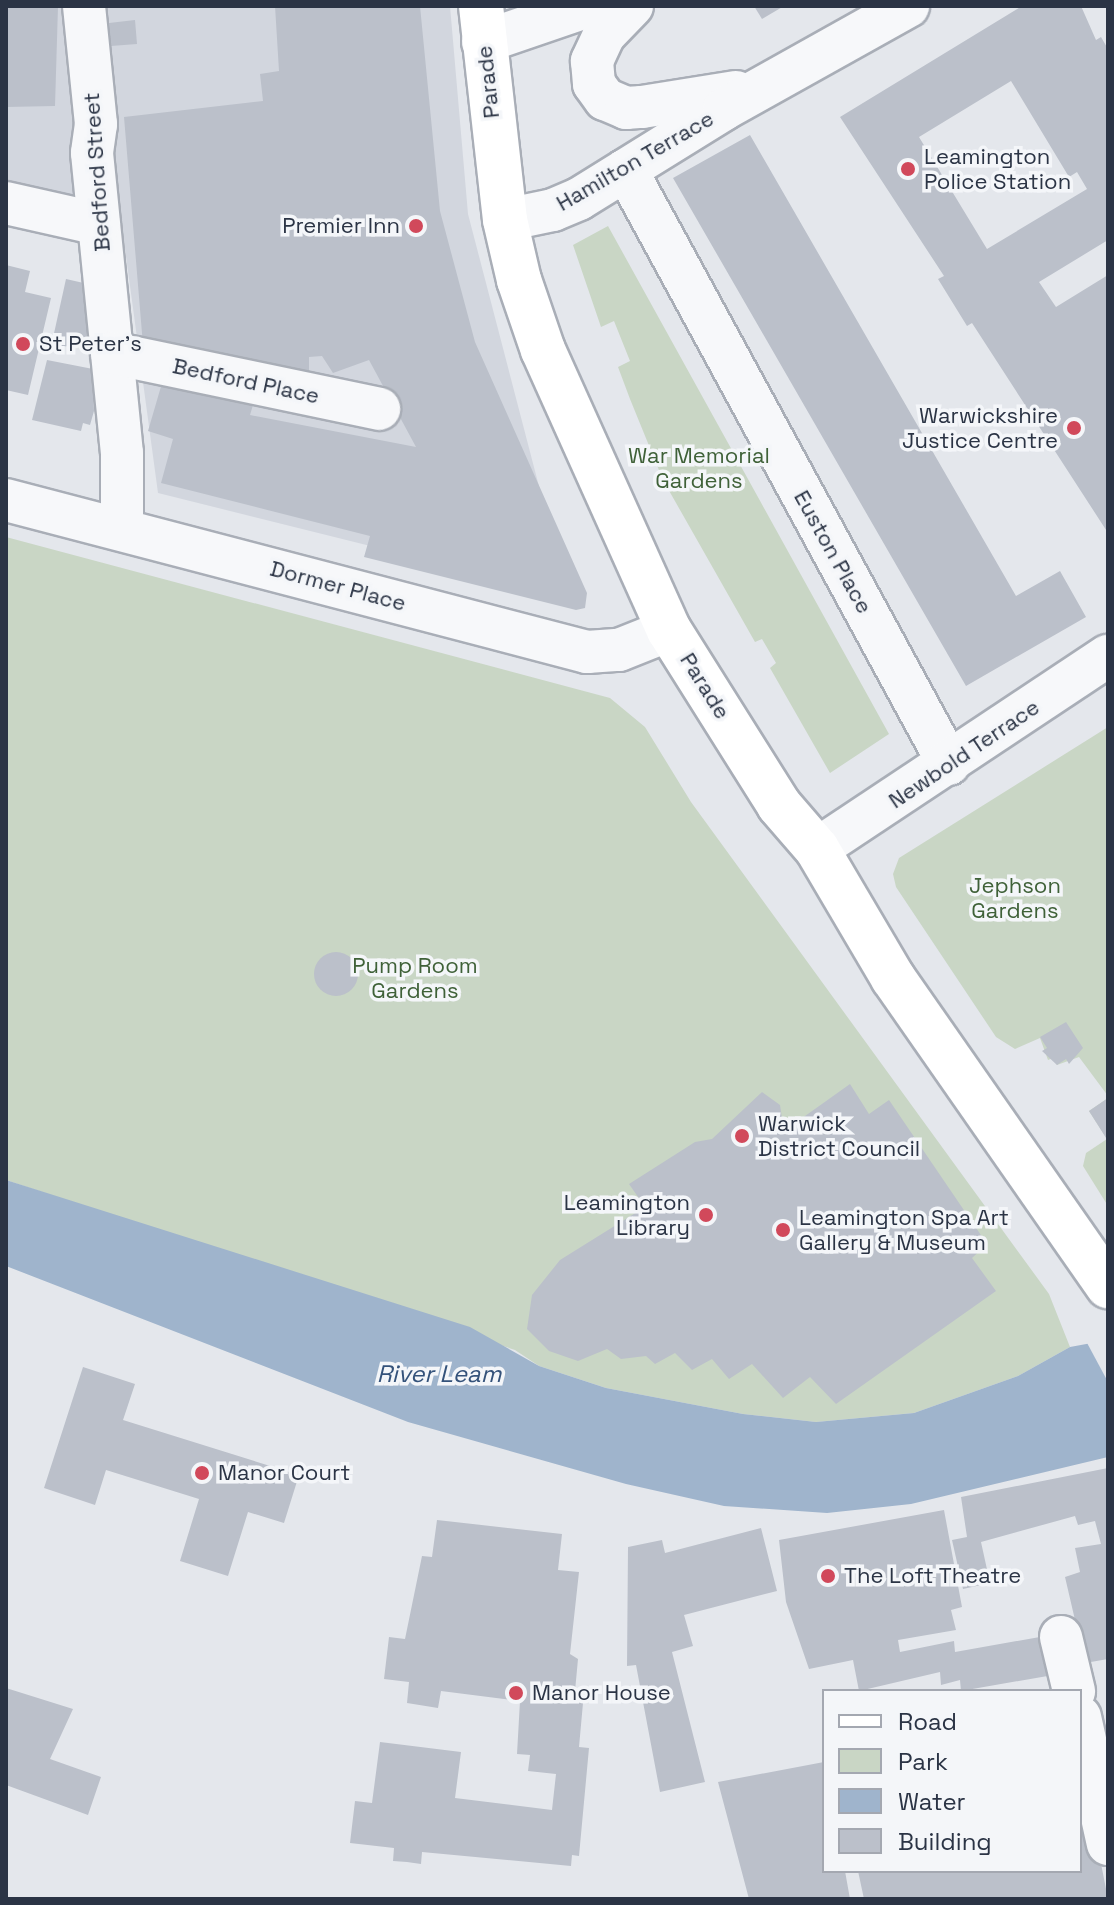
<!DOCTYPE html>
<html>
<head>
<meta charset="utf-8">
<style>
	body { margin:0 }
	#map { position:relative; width:1114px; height:1905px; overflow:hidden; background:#e4e7ec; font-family:"Space Grotesk",sans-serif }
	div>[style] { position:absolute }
	.built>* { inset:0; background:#d2d6de }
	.green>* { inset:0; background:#c9d6c5 }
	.water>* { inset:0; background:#9fb4cc }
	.pier>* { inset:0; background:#e4e7ec }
	.building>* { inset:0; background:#bbc0ca }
	.round { border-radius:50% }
	.roads { filter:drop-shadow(2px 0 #a9aeb7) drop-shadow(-2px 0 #a9aeb7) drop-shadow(0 2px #a9aeb7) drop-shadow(0 -2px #a9aeb7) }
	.minor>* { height:42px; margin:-21px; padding:0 21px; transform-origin:21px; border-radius:21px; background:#f7f8fa }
	.major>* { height:44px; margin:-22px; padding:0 22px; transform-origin:22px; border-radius:22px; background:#fff }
	.dots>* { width:22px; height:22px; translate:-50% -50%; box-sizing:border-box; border:4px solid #f4f6f9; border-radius:50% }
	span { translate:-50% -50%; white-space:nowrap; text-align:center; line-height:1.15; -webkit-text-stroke:7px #f4f6f9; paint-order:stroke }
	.street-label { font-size:22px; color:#2b3445 }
	.poi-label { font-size:22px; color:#2b3445 }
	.left { translate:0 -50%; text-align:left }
	.right { translate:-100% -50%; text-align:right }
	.park-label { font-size:22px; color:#3f6138 }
	.water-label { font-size:24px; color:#34527a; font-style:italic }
	.frame { position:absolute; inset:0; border:8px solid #2b3445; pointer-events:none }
	.legend { position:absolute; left:822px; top:1689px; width:260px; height:184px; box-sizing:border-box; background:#f4f6f9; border:2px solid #a4a8b1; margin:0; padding:10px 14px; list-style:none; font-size:24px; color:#2b3445 }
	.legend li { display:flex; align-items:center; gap:16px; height:40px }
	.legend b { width:40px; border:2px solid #a4a8b1 }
</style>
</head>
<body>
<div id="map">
	<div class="built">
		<i style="clip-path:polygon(6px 6px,450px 6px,468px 214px,565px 586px,563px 594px,158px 493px,120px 212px,6px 185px)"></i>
	</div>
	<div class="green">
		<i style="clip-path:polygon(608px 226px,889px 734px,830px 773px,770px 668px,776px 663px,762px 639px,755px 642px,663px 480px,630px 399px,618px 367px,630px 361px,614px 321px,601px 327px,573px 245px)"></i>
		<i style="clip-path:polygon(6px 537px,610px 698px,645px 727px,691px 802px,1049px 1294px,1070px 1347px,1018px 1376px,914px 1413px,816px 1422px,743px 1414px,606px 1388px,539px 1366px,515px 1350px,6px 1180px)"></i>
		<i style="clip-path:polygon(1108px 727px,1108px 1096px,1079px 1057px,1057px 1065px,1053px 1058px,1048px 1060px,1040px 1038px,1015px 1049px,996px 1037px,896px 887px,893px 874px,899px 858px)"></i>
		<i style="clip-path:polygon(1108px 1098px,1108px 1206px,1083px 1166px,1086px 1153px,1107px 1139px,1089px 1111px)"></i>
	</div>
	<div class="water">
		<i style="clip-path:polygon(6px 1180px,470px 1327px,539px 1366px,606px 1388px,743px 1414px,816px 1422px,914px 1413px,1018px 1376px,1070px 1347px,1108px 1340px,1108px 1457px,911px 1504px,827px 1513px,724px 1506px,626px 1484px,408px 1422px,6px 1266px)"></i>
	</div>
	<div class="pier">
		<i style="clip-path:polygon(1108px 1336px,1108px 1382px,1086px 1341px)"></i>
	</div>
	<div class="building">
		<i style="clip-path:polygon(6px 6px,58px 6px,55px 106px,6px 107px)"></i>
		<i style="clip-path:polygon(275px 6px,420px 6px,440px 211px,475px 342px,587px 593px,585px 608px,576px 610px,364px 557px,370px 536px,161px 483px,173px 439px,148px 431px,162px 383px,253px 405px,250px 415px,416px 447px,369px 360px,333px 373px,322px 356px,309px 357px,309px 372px,143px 345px,124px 117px,263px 101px,260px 74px,279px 71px)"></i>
		<i style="clip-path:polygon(754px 6px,784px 6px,762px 19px)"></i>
		<i style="clip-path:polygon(evenodd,1022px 6px,1081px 6px,1096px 40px,1101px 37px,1108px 49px,1108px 240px,1039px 282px,1056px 307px,1108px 275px,1108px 533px,972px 323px,967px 326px,938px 279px,944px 276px,840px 117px,1022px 6px,1011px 81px,1069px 177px,1077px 172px,1087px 189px,987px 249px,919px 137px,1011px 81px)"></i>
		<i style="clip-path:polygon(135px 20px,137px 44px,111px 46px,109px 23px)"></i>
		<i style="clip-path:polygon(750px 135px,1016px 596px,1060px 571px,1086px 617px,966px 686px,673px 178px)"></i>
		<i style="clip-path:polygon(6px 265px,30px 271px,25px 292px,51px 298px,28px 395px,6px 390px)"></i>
		<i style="clip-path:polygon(66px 279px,88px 284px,92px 345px,51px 347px)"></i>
		<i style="clip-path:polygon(47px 360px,93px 369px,94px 411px,90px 425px,83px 423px,81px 431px,32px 420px)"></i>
		<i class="round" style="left:314px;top:952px;width:44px;height:44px"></i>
		<i style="clip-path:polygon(1066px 1022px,1083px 1048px,1069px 1064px,1066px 1059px,1057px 1065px,1042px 1051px,1047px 1048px,1040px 1037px)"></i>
		<i style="clip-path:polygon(850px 1084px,869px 1114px,889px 1100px,987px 1244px,972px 1258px,996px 1291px,836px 1404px,810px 1377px,783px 1398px,752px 1364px,729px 1379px,712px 1359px,692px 1370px,675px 1353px,655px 1364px,646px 1356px,621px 1359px,607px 1349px,578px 1361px,549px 1351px,527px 1329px,532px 1295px,560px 1260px,645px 1207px,629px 1184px,695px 1142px,712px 1139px,762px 1092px,780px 1105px,784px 1131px)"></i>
		<i style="clip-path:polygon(1108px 1098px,1108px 1141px,1089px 1111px)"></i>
		<i style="clip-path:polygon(83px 1367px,135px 1384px,123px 1420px,299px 1475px,284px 1523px,248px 1512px,228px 1576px,180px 1561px,199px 1499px,106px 1470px,95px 1505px,44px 1488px)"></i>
		<i style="clip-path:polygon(1108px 1468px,1108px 1659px,1085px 1663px,1065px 1577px,1080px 1572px,1075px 1548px,1101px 1544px,1095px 1521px,1078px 1525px,1075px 1516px,981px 1542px,990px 1583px,963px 1589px,952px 1540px,967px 1537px,961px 1497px)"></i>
		<i style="clip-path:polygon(944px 1510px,962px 1607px,951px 1610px,956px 1630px,898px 1640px,900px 1652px,954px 1641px,955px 1652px,1051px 1635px,1059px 1674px,961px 1691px,960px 1680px,941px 1685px,940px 1672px,859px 1691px,853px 1660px,809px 1669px,786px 1602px,779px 1540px)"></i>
		<i style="clip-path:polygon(437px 1520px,562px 1534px,558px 1570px,579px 1572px,570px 1654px,578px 1659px,574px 1702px,583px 1703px,579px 1747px,589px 1748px,579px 1856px,572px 1855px,571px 1866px,422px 1852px,421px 1864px,407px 1862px,393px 1861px,394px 1848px,350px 1843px,355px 1801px,372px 1803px,380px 1742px,461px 1752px,455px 1798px,552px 1810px,556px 1774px,528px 1771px,530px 1755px,517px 1754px,520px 1701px,441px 1691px,438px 1708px,407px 1703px,409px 1682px,384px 1679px,389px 1637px,405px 1639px,422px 1556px,432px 1557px)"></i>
		<i style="clip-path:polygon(761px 1528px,777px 1591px,684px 1615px,693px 1646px,672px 1652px,705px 1782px,660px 1792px,636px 1665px,627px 1666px,628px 1547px,662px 1540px,665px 1553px)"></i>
		<i style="clip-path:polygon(6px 1688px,73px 1709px,50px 1759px,101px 1777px,88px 1815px,6px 1785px)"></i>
		<i style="clip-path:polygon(824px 1762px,824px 1871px,845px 1871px,850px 1899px,749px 1899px,718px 1782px)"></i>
		<i style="clip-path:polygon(1080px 1793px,1088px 1798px,1108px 1899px,864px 1899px,858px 1871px,1080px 1871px)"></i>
	</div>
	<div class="roads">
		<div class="minor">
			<i style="left:84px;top:6px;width:119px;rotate:84.2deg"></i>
			<i style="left:96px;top:124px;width:29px;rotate:98deg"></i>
			<i style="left:92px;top:153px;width:301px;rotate:84.3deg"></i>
			<i style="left:122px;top:453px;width:76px;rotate:90deg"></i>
			<i style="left:632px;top:6px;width:40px;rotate:134deg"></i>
			<i style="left:604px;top:35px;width:29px;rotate:115deg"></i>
			<i style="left:592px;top:61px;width:23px;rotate:85deg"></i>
			<i style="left:594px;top:84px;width:19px;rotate:54deg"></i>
			<i style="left:605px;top:99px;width:23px;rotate:23deg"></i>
			<i style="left:626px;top:108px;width:16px;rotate:-4deg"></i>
			<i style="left:642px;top:107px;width:95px;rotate:-9.1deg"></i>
			<i style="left:483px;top:42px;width:112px;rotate:-18.8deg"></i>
			<i style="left:626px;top:170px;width:676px;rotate:61.46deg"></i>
			<i style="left:6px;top:203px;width:95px;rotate:12.7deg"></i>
			<i style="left:505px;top:220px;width:49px;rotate:-11.8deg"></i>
			<i style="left:553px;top:210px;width:28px;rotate:-23deg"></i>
			<i style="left:579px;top:199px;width:171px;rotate:-31.8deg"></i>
			<i style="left:724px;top:109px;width:211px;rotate:-29.2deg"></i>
			<i style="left:112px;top:353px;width:273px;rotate:11.8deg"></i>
			<i style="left:6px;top:500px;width:601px;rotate:14.66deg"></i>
			<i style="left:587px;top:652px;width:32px;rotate:-4deg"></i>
			<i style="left:619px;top:650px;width:54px;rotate:-21.8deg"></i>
			<i style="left:817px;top:849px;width:349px;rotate:-33.6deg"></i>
			<i style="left:1061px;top:1637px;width:56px;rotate:76.5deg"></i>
			<i style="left:1080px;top:1717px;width:130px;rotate:77.6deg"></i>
		</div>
		<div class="major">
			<i style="left:481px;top:6px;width:215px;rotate:83.6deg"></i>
			<i style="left:505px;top:220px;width:62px;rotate:76.9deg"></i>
			<i style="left:519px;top:280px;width:74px;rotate:71.1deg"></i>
			<i style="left:543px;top:350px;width:307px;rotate:65.8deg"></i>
			<i style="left:669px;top:630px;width:207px;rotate:57.8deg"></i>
			<i style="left:779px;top:805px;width:58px;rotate:49.2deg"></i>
			<i style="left:817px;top:849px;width:150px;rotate:59.5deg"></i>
			<i style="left:893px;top:978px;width:376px;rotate:55.1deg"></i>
		</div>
	</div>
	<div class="dots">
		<i style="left:908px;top:169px;background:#d1495b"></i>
		<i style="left:416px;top:226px;background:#d1495b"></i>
		<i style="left:23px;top:344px;background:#d1495b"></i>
		<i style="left:1074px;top:428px;background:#d1495b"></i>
		<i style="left:742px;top:1136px;background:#d1495b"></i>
		<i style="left:706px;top:1215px;background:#d1495b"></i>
		<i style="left:783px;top:1230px;background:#d1495b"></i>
		<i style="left:202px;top:1473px;background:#d1495b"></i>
		<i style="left:828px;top:1576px;background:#d1495b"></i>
		<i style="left:516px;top:1693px;background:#d1495b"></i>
	</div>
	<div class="street-label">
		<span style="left:488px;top:82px;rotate:-96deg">Parade</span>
		<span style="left:635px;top:161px;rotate:-30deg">Hamilton Terrace</span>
		<span style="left:97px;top:172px;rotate:-94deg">Bedford Street</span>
		<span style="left:246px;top:381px;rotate:12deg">Bedford Place</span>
		<span style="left:833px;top:552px;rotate:61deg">Euston Place</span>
		<span style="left:338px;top:586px;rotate:15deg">Dormer Place</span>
		<span style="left:705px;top:686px;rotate:58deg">Parade</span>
		<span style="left:964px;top:754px;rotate:-34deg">Newbold Terrace</span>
	</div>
	<div class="poi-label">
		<span class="left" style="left:924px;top:169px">Leamington<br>Police Station</span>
		<span class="right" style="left:400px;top:226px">Premier Inn</span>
		<span class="left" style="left:39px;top:344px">St Peter's</span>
		<span class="right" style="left:1058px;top:428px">Warwickshire<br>Justice Centre</span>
		<span class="left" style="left:758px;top:1136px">Warwick<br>District Council</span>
		<span class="right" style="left:690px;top:1215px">Leamington<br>Library</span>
		<span class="left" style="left:799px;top:1230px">Leamington Spa Art<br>Gallery &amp; Museum</span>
		<span class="left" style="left:218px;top:1473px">Manor Court</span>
		<span class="left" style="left:844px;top:1576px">The Loft Theatre</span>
		<span class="left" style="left:532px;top:1693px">Manor House</span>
	</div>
	<div class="park-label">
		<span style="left:699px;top:468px">War Memorial<br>Gardens</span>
		<span style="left:1015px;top:898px">Jephson<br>Gardens</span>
		<span style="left:415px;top:978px">Pump Room<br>Gardens</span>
	</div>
	<div class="water-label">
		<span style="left:439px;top:1374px">River Leam</span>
	</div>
	<div class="frame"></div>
	<ul class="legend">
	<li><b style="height:10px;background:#fff"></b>Road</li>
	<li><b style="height:22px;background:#c9d6c5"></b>Park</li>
	<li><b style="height:22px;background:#9fb4cc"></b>Water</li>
	<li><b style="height:22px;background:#bbc0ca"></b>Building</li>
	</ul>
</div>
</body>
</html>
